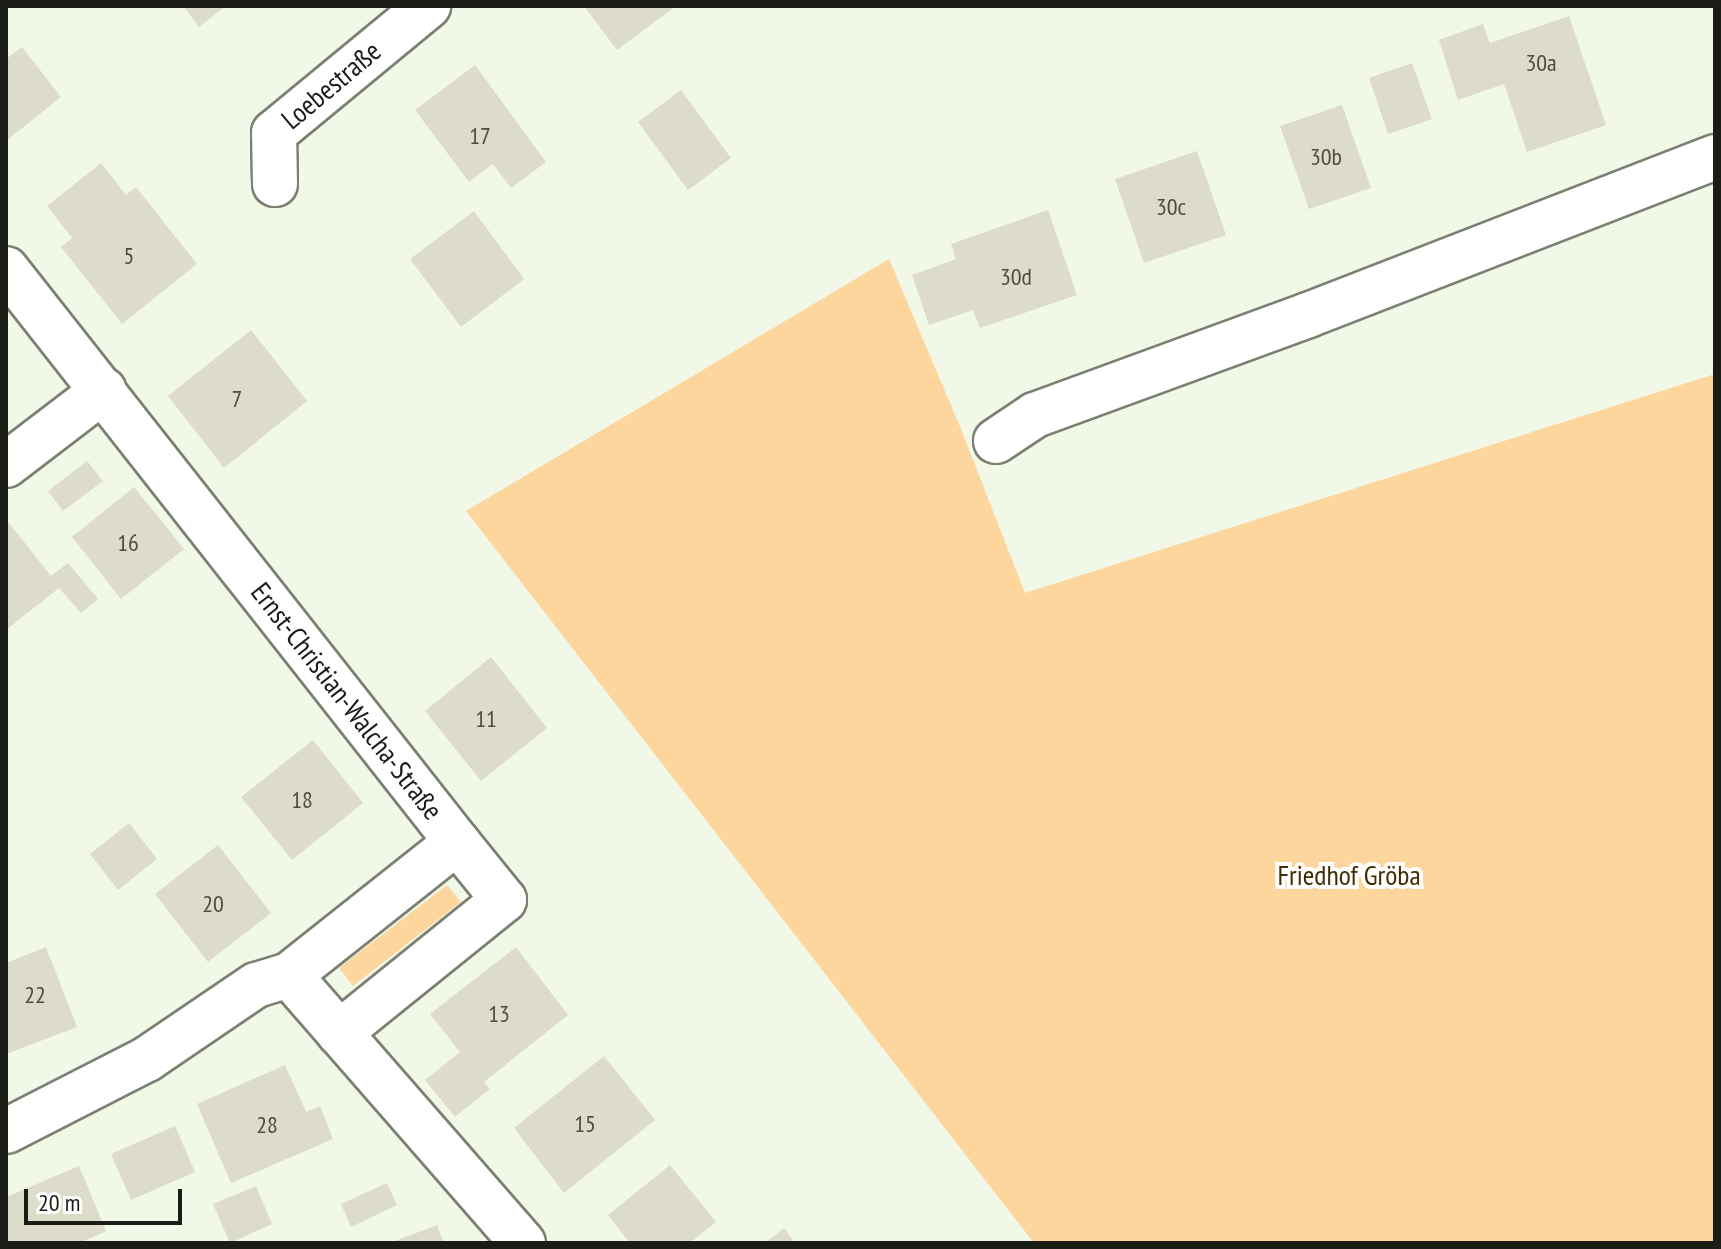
<!DOCTYPE html>
<html>
<head>
<meta charset="utf-8">
<style>
	body { margin:0 }
	#map { position:relative; width:1721px; height:1249px; overflow:hidden; background:#f2f8e8; font-family:"PT Sans Narrow",sans-serif }
	div>[style] { position:absolute }
	.green>* { inset:0; background:#fdd69d }
	.building>* { inset:0; background:#dddbca }
	.roads { filter:drop-shadow(2px 0 #7b8072) drop-shadow(-2px 0 #7b8072) drop-shadow(0 2px #7b8072) drop-shadow(0 -2px #7b8072) }
	.minor>* { height:44px; margin:-22px; padding:0 22px; transform-origin:22px; border-radius:22px; background:#fff }
	span { translate:-50% -50%; white-space:nowrap; text-align:center; line-height:1.15; -webkit-text-stroke:8px #fff; paint-order:stroke }
	.number-label { font-size:24px; color:#4b4c43 }
	.number-label span { -webkit-text-stroke-width:0 }
	.street-label { font-size:28px; color:#1a1c16 }
	.park-label { font-size:28px; color:#422c02 }
	.frame { position:absolute; inset:0; border:8px solid #1a1c16; pointer-events:none }
	.scale { position:absolute; left:24px; top:1189px; width:158px; height:36px; box-sizing:border-box; border:4px solid #1a1c16; border-top:0; padding-left:10px; font-size:24px; line-height:28px; white-space:nowrap; color:#1a1c16; -webkit-text-stroke:6px #fff; paint-order:stroke }
</style>
</head>
<body>
<div id="map">
	<div class="green">
		<i style="clip-path:polygon(889px 259px,961px 429px,1025px 593px,1715px 374px,1715px 1243px,1034px 1243px,466px 511px)"></i>
		<i style="clip-path:polygon(447px 885px,461px 902px,353px 986px,339px 968px)"></i>
	</div>
	<div class="building">
		<i style="clip-path:polygon(183px 6px,226px 6px,199px 27px)"></i>
		<i style="clip-path:polygon(584px 6px,676px 6px,617px 50px)"></i>
		<i style="clip-path:polygon(1569px 16px,1606px 125px,1527px 152px,1504px 84px,1458px 100px,1439px 40px,1483px 24px,1490px 43px)"></i>
		<i style="clip-path:polygon(22px 47px,61px 97px,6px 141px,6px 59px)"></i>
		<i style="clip-path:polygon(1412px 63px,1432px 119px,1388px 134px,1369px 78px)"></i>
		<i style="clip-path:polygon(475px 65px,546px 162px,511px 188px,493px 164px,469px 182px,415px 110px)"></i>
		<i style="clip-path:polygon(681px 90px,731px 158px,688px 190px,638px 122px)"></i>
		<i style="clip-path:polygon(1342px 105px,1371px 188px,1309px 209px,1280px 126px)"></i>
		<i style="clip-path:polygon(1197px 151px,1226px 235px,1144px 263px,1115px 179px)"></i>
		<i style="clip-path:polygon(101px 163px,126px 195px,136px 187px,197px 264px,122px 324px,61px 247px,72px 238px,47px 206px)"></i>
		<i style="clip-path:polygon(1048px 210px,1077px 295px,980px 328px,973px 310px,929px 325px,912px 275px,956px 259px,951px 244px)"></i>
		<i style="clip-path:polygon(474px 211px,524px 279px,461px 327px,410px 259px)"></i>
		<i style="clip-path:polygon(251px 330px,307px 401px,224px 468px,168px 396px)"></i>
		<i style="clip-path:polygon(87px 461px,103px 481px,63px 511px,48px 491px)"></i>
		<i style="clip-path:polygon(134px 487px,184px 549px,121px 599px,72px 537px)"></i>
		<i style="clip-path:polygon(9px 523px,51px 576px,68px 563px,98px 599px,81px 613px,59px 588px,6px 630px,6px 525px)"></i>
		<i style="clip-path:polygon(491px 657px,547px 728px,481px 781px,425px 711px)"></i>
		<i style="clip-path:polygon(313px 740px,363px 803px,292px 860px,241px 797px)"></i>
		<i style="clip-path:polygon(129px 823px,157px 859px,118px 890px,90px 854px)"></i>
		<i style="clip-path:polygon(218px 845px,271px 913px,208px 962px,155px 894px)"></i>
		<i style="clip-path:polygon(46px 947px,77px 1027px,6px 1054px,6px 963px)"></i>
		<i style="clip-path:polygon(516px 947px,568px 1015px,484px 1082px,490px 1089px,455px 1117px,425px 1080px,460px 1052px,430px 1014px)"></i>
		<i style="clip-path:polygon(604px 1056px,655px 1120px,564px 1193px,514px 1128px)"></i>
		<i style="clip-path:polygon(285px 1065px,306px 1112px,320px 1106px,333px 1139px,231px 1183px,197px 1104px)"></i>
		<i style="clip-path:polygon(175px 1126px,195px 1172px,131px 1200px,111px 1154px)"></i>
		<i style="clip-path:polygon(670px 1165px,716px 1222px,690px 1243px,630px 1243px,608px 1215px)"></i>
		<i style="clip-path:polygon(79px 1166px,106px 1231px,80px 1243px,6px 1243px,6px 1197px)"></i>
		<i style="clip-path:polygon(387px 1183px,397px 1205px,351px 1227px,341px 1204px)"></i>
		<i style="clip-path:polygon(256px 1186px,272px 1224px,230px 1243px,213px 1204px)"></i>
		<i style="clip-path:polygon(437px 1225px,444px 1243px,390px 1243px)"></i>
		<i style="clip-path:polygon(784px 1228px,795px 1243px,765px 1243px)"></i>
	</div>
	<div class="roads">
		<div class="minor">
			<i style="left:275px;top:184px;width:51px;rotate:-91.1deg"></i>
			<i style="left:274px;top:133px;width:200px;rotate:-39.5deg"></i>
			<i style="left:6px;top:269px;width:729px;rotate:51.79deg"></i>
			<i style="left:457px;top:842px;width:214px;rotate:141.6deg"></i>
			<i style="left:289px;top:975px;width:34px;rotate:163deg"></i>
			<i style="left:256px;top:985px;width:132px;rotate:145.8deg"></i>
			<i style="left:147px;top:1059px;width:158px;rotate:152.9deg"></i>
			<i style="left:996px;top:441px;width:47px;rotate:-33.7deg"></i>
			<i style="left:1035px;top:415px;width:291px;rotate:-20.1deg"></i>
			<i style="left:1308px;top:315px;width:437px;rotate:-21.2deg"></i>
			<i style="left:6px;top:465px;width:123px;rotate:-37.4deg"></i>
			<i style="left:289px;top:975px;width:356px;rotate:48.9deg"></i>
			<i style="left:339px;top:1033px;width:212px;rotate:-38.9deg"></i>
			<i style="left:504px;top:900px;width:75px;rotate:-129deg"></i>
		</div>
	</div>
	<div class="number-label">
		<span style="left:1541px;top:63px">30a</span>
		<span style="left:480px;top:136px">17</span>
		<span style="left:1326px;top:157px">30b</span>
		<span style="left:1171px;top:207px">30c</span>
		<span style="left:129px;top:256px">5</span>
		<span style="left:1016px;top:277px">30d</span>
		<span style="left:237px;top:399px">7</span>
		<span style="left:128px;top:543px">16</span>
		<span style="left:486px;top:719px">11</span>
		<span style="left:302px;top:800px">18</span>
		<span style="left:213px;top:904px">20</span>
		<span style="left:35px;top:995px">22</span>
		<span style="left:499px;top:1014px">13</span>
		<span style="left:585px;top:1124px">15</span>
		<span style="left:267px;top:1125px">28</span>
	</div>
	<div class="street-label">
		<span style="left:331px;top:85px;rotate:-40deg">Loebestraße</span>
		<span style="left:347px;top:701px;rotate:52deg">Ernst-Christian-Walcha-Straße</span>
	</div>
	<div class="park-label">
		<span style="left:1349px;top:875px">Friedhof Gröba</span>
	</div>
	<div class="frame"></div>
	<div class="scale">20 m</div>
</div>
</body>
</html>
